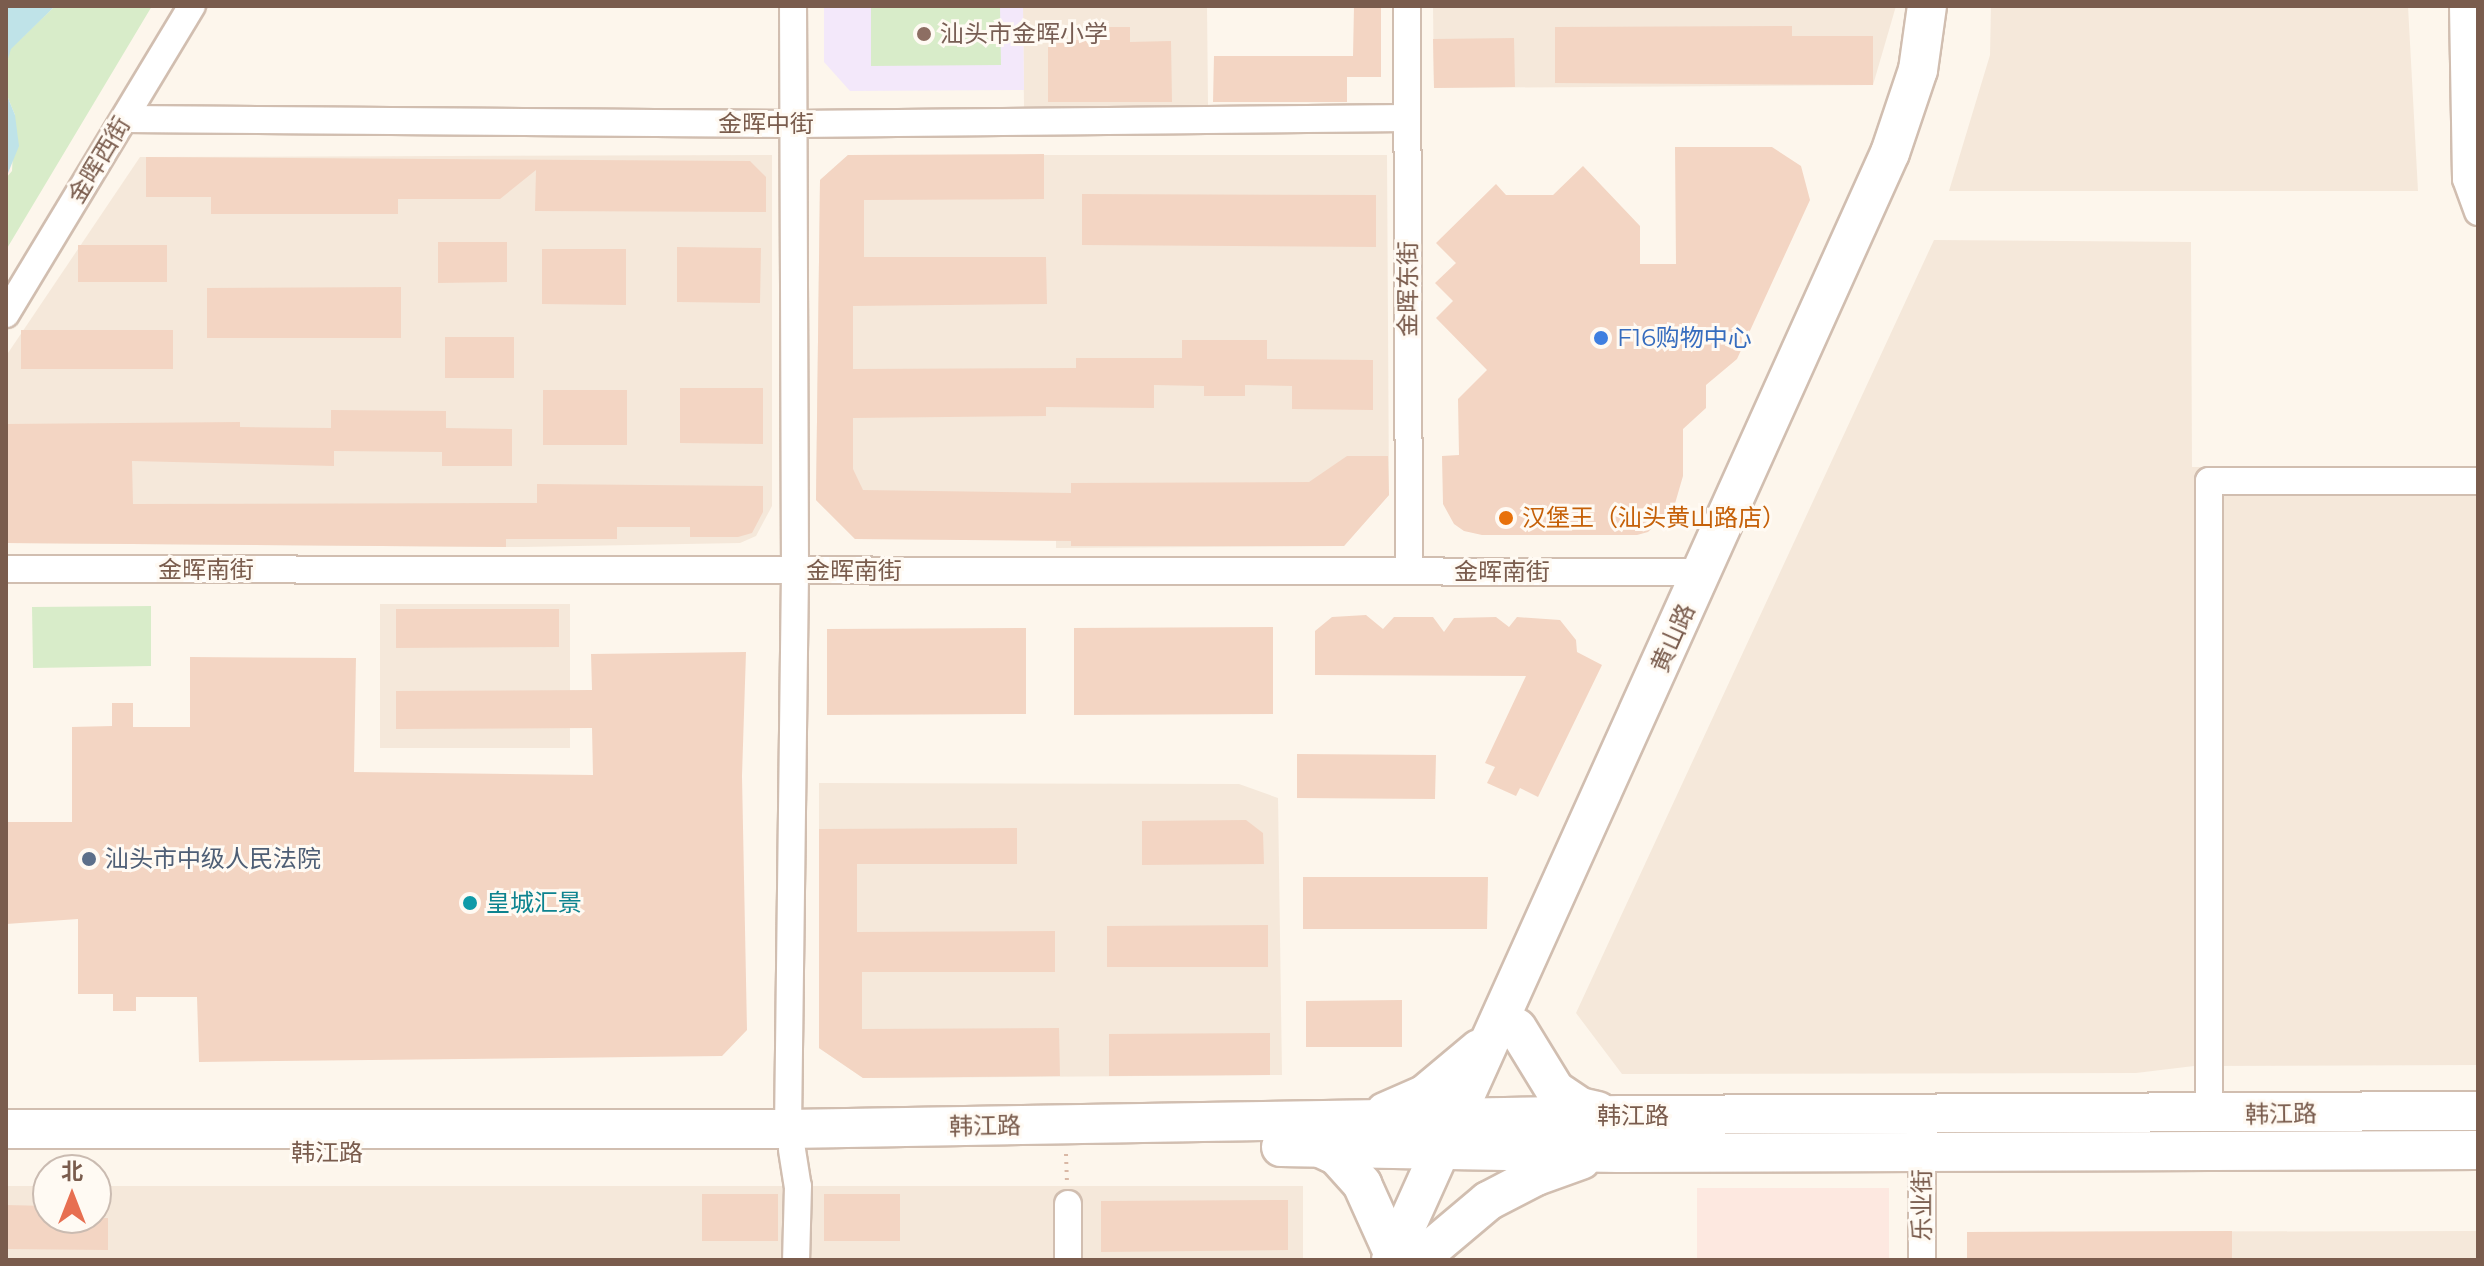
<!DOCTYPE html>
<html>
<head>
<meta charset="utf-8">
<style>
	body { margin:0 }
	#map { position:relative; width:2484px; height:1266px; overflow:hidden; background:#fdf6ec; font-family:Montserrat,"Noto Sans SC",sans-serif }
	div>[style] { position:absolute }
	.residential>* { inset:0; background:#f5e8da }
	.commercial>* { inset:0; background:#fde8e0 }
	.education>* { inset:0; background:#f3e8fa }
	.green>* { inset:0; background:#d8ecc9 }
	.water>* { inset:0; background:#bfe3e8 }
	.building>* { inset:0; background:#f3d5c3 }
	.path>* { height:4px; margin-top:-2px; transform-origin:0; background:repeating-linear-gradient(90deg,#d9b8a5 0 2px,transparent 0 8px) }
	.roads { filter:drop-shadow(2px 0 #d1beb0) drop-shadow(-2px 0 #d1beb0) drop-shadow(0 2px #d1beb0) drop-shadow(0 -2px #d1beb0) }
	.street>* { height:26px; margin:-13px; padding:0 13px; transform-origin:13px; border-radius:13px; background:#fff }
	.secondary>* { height:38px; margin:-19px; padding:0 19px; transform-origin:19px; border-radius:19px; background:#fff }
	.dots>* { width:22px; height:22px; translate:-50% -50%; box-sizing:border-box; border:4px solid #fffaf3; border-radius:50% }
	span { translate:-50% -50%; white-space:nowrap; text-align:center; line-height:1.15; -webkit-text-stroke:6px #fffaf3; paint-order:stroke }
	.education-label { font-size:24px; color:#785e54 }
	.left { translate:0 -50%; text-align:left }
	.street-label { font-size:24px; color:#7a5c4d }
	.shop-label { font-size:24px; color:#366cbe }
	.food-label { font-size:24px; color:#c56008 }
	.service-label { font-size:24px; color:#4e5e75 }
	.culture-label { font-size:24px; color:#0d838f }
	.frame { position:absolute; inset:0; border:8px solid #7a5c4d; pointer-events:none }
	.north { position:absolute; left:32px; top:1154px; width:80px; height:80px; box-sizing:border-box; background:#fffaf3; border:2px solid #cabbb1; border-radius:50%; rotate:0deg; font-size:22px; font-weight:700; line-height:32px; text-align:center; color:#7a5c4d }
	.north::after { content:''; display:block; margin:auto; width:28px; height:36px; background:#e76f51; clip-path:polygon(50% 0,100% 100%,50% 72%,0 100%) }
</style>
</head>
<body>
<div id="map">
	<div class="residential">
		<i style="clip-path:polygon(1023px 6px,1207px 6px,1208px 106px,1024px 108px)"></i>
		<i style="clip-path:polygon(1433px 6px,1896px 6px,1873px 85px,1434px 88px)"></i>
		<i style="clip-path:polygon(1991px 6px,2408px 6px,2418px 191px,1949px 191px,1990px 55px)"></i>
		<i style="clip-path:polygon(772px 155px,772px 506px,756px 536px,740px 543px,523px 547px,6px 543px,6px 356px,140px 157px)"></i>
		<i style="clip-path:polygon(848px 155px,1387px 155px,1389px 495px,1344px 546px,1056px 548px,1056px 540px,855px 539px,816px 500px,820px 180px)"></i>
		<i style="clip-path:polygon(1934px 240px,2191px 242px,2192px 467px,2478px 466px,2478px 1065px,2194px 1066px,2136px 1073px,1622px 1074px,1576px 1013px)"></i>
		<i style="clip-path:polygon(380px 604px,570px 604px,570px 748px,380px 748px)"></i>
		<i style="clip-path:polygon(819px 783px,1239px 784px,1278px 798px,1282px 1075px,863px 1078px,819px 1048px)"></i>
		<i style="clip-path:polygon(6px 1186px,48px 1186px,48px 1218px,96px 1218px,96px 1186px,1303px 1186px,1303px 1260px,6px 1260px)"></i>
		<i style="clip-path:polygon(2478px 1231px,2478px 1260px,1967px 1260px,1967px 1232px)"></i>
	</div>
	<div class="commercial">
		<i style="clip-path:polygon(1697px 1188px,1889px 1188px,1889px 1260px,1697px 1260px)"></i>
	</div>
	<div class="education">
		<i style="clip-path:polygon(824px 6px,1023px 6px,1024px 90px,850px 91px,824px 62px)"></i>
	</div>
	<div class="green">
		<i style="clip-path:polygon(55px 6px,152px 6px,6px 250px,6px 178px,12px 171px,15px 115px,6px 93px,6px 65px,10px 49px)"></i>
		<i style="clip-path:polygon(871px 6px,1000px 6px,1001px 65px,871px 66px)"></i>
		<i style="clip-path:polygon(151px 606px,151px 666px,33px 668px,32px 607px)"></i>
	</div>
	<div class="water">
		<i style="clip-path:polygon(6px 6px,55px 6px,11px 49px,6px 65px)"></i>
		<i style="clip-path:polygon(6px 93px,15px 115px,19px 146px,6px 178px)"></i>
	</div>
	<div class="building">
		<i style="clip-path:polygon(1354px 6px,1381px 6px,1381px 77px,1347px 77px,1347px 102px,1213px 102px,1214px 56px,1353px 56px)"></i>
		<i style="clip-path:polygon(1792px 26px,1792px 36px,1873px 36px,1873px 85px,1555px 83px,1555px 27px)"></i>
		<i style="clip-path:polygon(1096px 27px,1130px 27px,1130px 42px,1171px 41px,1172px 102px,1048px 102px,1048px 40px,1096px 40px)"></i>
		<i style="clip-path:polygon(1514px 38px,1515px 87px,1434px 88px,1433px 39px)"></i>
		<i style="clip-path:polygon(1675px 147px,1772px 147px,1801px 166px,1810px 200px,1737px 359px,1706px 385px,1706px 408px,1683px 429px,1683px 476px,1674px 507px,1648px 532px,1637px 535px,1482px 535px,1464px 531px,1454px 524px,1443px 504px,1442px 456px,1459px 455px,1458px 399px,1487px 370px,1436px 318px,1453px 301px,1435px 283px,1456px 263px,1436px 243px,1496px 184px,1506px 195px,1553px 195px,1583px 166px,1640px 226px,1640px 264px,1676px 264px)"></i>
		<i style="clip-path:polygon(1044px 154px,1044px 199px,864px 200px,864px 257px,1046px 257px,1047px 304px,853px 306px,853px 369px,1076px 368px,1076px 358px,1182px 358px,1182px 340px,1267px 340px,1267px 359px,1373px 360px,1373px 410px,1292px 409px,1292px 386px,1245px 385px,1245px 396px,1204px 396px,1204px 386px,1154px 385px,1154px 408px,1046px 407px,1046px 416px,853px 418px,853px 469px,863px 490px,1071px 493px,1071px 483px,1309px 482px,1347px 456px,1388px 456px,1389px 495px,1344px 546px,1071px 546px,1071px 541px,855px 539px,816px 500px,820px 180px,848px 155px)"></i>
		<i style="clip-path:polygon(146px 157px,750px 161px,766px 177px,766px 212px,535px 211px,536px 170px,500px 199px,398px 199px,398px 214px,211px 214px,211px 197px,146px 197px)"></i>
		<i style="clip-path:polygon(1082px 194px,1376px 195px,1376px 247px,1082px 245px)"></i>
		<i style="clip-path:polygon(438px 242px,507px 242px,507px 282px,438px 283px)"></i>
		<i style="clip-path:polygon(78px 245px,167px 245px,167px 282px,78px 282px)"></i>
		<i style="clip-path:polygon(677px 247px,761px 248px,760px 303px,677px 302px)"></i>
		<i style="clip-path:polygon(542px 249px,626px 249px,626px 305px,542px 304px)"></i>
		<i style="clip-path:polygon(401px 287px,401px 338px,207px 338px,207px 288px)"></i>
		<i style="clip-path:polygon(21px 330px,173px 330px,173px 369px,21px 369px)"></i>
		<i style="clip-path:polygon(445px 337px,514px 337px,514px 378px,445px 378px)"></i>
		<i style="clip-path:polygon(680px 388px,763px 388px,763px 444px,680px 443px)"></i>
		<i style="clip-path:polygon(543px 390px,627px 390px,627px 445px,543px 445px)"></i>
		<i style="clip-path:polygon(331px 410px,446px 411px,446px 428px,512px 429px,512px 466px,442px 466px,442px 452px,334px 451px,334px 466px,132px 461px,133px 504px,537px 503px,537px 484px,763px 486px,763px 512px,752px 533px,738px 537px,690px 537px,690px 527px,617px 527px,617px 539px,506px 539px,506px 547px,6px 543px,6px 424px,240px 422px,240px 427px,331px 428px)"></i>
		<i style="clip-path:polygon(396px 609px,559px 609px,559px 647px,396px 648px)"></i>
		<i style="clip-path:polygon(1366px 615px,1383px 629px,1394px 617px,1433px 617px,1444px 632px,1454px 618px,1496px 617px,1509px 627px,1517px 617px,1560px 620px,1576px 640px,1577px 652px,1602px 665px,1538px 797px,1520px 788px,1516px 796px,1487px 783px,1495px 767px,1485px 763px,1526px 676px,1315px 675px,1315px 631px,1332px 617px)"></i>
		<i style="clip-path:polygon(1273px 627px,1273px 714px,1074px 715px,1074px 628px)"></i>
		<i style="clip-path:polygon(1026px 628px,1026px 714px,827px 715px,827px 629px)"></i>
		<i style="clip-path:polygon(746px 652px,742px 776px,747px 1030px,722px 1056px,199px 1062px,197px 997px,136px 997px,136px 1011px,113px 1011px,113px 994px,78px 994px,78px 919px,6px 924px,6px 822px,72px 822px,72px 727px,112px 726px,112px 703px,133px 703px,133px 727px,190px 727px,190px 657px,356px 658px,354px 772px,593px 775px,592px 728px,396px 729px,396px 691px,592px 690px,591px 654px)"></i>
		<i style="clip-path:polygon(1297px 754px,1436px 755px,1435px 799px,1297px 798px)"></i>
		<i style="clip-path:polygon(1246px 820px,1263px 833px,1264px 864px,1142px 865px,1142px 821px)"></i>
		<i style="clip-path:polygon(1017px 828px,1017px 864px,857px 864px,857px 932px,1055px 931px,1055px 972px,862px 972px,862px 1029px,1059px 1028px,1060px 1076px,863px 1078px,819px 1048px,819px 829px)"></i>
		<i style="clip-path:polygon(1303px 877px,1488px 877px,1487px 929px,1303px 929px)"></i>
		<i style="clip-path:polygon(1268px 925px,1268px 967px,1107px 967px,1107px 926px)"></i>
		<i style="clip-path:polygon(1402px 1000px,1402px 1047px,1306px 1047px,1306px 1001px)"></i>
		<i style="clip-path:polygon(1270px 1033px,1270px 1075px,1109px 1076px,1109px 1034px)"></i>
		<i style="clip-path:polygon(702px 1194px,778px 1194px,778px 1241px,702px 1241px)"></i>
		<i style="clip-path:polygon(824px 1194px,900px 1194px,900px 1241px,824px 1241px)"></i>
		<i style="clip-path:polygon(1288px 1200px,1288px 1250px,1101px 1252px,1101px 1201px)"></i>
		<i style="clip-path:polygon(6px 1205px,48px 1206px,48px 1218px,108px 1218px,108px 1250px,6px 1249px)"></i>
		<i style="clip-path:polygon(2232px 1231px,2232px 1260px,1967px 1260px,1967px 1232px)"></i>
	</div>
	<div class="path">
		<i style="left:1066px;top:1154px;width:27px;rotate:88deg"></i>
	</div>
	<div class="roads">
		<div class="street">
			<i style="left:1407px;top:6px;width:565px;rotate:89.8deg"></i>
			<i style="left:2463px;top:6px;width:173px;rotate:89deg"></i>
			<i style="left:2466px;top:179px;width:35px;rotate:70deg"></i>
			<i style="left:125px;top:119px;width:668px;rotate:0.43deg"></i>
			<i style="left:793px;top:124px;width:614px;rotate:-0.56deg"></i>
			<i style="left:6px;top:314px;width:360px;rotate:-58.9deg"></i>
			<i style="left:6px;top:569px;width:1696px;rotate:0.1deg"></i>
			<i style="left:2209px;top:1115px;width:634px;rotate:-90deg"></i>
			<i style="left:2209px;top:481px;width:269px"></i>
			<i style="left:788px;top:1129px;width:558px;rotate:-89.28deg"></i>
			<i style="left:795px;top:571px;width:565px;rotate:-90.2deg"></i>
			<i style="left:792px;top:1150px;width:36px;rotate:81deg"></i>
			<i style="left:798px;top:1186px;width:74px;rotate:91.5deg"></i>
			<i style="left:1068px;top:1204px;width:56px;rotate:90deg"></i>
			<i style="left:1922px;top:1260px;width:110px;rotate:-90deg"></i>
		</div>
		<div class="secondary">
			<i style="left:1517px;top:1028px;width:73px;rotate:58.5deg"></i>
			<i style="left:1555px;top:1090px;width:30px;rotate:34deg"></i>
			<i style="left:1580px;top:1107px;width:18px;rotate:13deg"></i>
			<i style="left:1385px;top:1112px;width:43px;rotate:-23.6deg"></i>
			<i style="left:1424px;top:1095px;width:72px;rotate:-39.9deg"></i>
			<i style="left:6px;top:1129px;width:782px"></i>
			<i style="left:788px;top:1129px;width:833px;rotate:-0.96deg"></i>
			<i style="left:1621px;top:1115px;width:857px;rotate:-0.27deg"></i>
			<i style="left:1316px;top:1146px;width:23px;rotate:25deg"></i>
			<i style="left:1337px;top:1156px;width:38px;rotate:48deg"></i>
			<i style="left:1362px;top:1184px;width:78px;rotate:65.7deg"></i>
			<i style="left:1281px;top:1147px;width:337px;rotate:1deg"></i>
			<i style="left:1618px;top:1153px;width:860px;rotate:-0.2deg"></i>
			<i style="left:1391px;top:1260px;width:1214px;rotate:-65.74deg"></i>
			<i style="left:1890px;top:153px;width:88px;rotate:-71.4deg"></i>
			<i style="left:1918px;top:70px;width:65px;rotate:-82deg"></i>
			<i style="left:1418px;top:1260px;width:92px;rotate:-40.1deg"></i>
			<i style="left:1488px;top:1201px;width:54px;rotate:-27.5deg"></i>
			<i style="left:1536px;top:1176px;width:48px;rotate:-19.6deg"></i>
		</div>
	</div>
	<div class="dots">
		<i style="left:924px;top:34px;background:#8d6e63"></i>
		<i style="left:1601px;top:338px;background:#3f7fe0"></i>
		<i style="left:1506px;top:518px;background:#e8710a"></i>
		<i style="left:89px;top:859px;background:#5c6f8a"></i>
		<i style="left:470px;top:903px;background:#0f9aa8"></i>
	</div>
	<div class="education-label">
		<span class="left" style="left:940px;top:34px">汕头市金晖小学</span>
	</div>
	<div class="street-label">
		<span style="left:766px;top:124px">金晖中街</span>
		<span style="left:99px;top:160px;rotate:-59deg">金晖西街</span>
		<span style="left:1408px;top:289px;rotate:-90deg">金晖东街</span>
		<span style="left:206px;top:570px">金晖南街</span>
		<span style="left:854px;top:571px">金晖南街</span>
		<span style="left:1502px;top:572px">金晖南街</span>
		<span style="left:1673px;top:638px;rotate:-66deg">黄山路</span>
		<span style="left:2281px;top:1114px;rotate:-1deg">韩江路</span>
		<span style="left:1633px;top:1116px">韩江路</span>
		<span style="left:985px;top:1126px;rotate:-1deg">韩江路</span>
		<span style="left:327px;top:1153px">韩江路</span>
		<span style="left:1922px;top:1205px;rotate:-90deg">乐业街</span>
	</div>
	<div class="shop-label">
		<span class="left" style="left:1617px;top:338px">F16购物中心</span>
	</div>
	<div class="food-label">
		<span class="left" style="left:1522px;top:518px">汉堡王（汕头黄山路店）</span>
	</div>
	<div class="service-label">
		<span class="left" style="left:105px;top:859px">汕头市中级人民法院</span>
	</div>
	<div class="culture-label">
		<span class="left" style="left:486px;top:903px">皇城汇景</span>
	</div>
	<div class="frame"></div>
	<div class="north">北</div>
</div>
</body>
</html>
